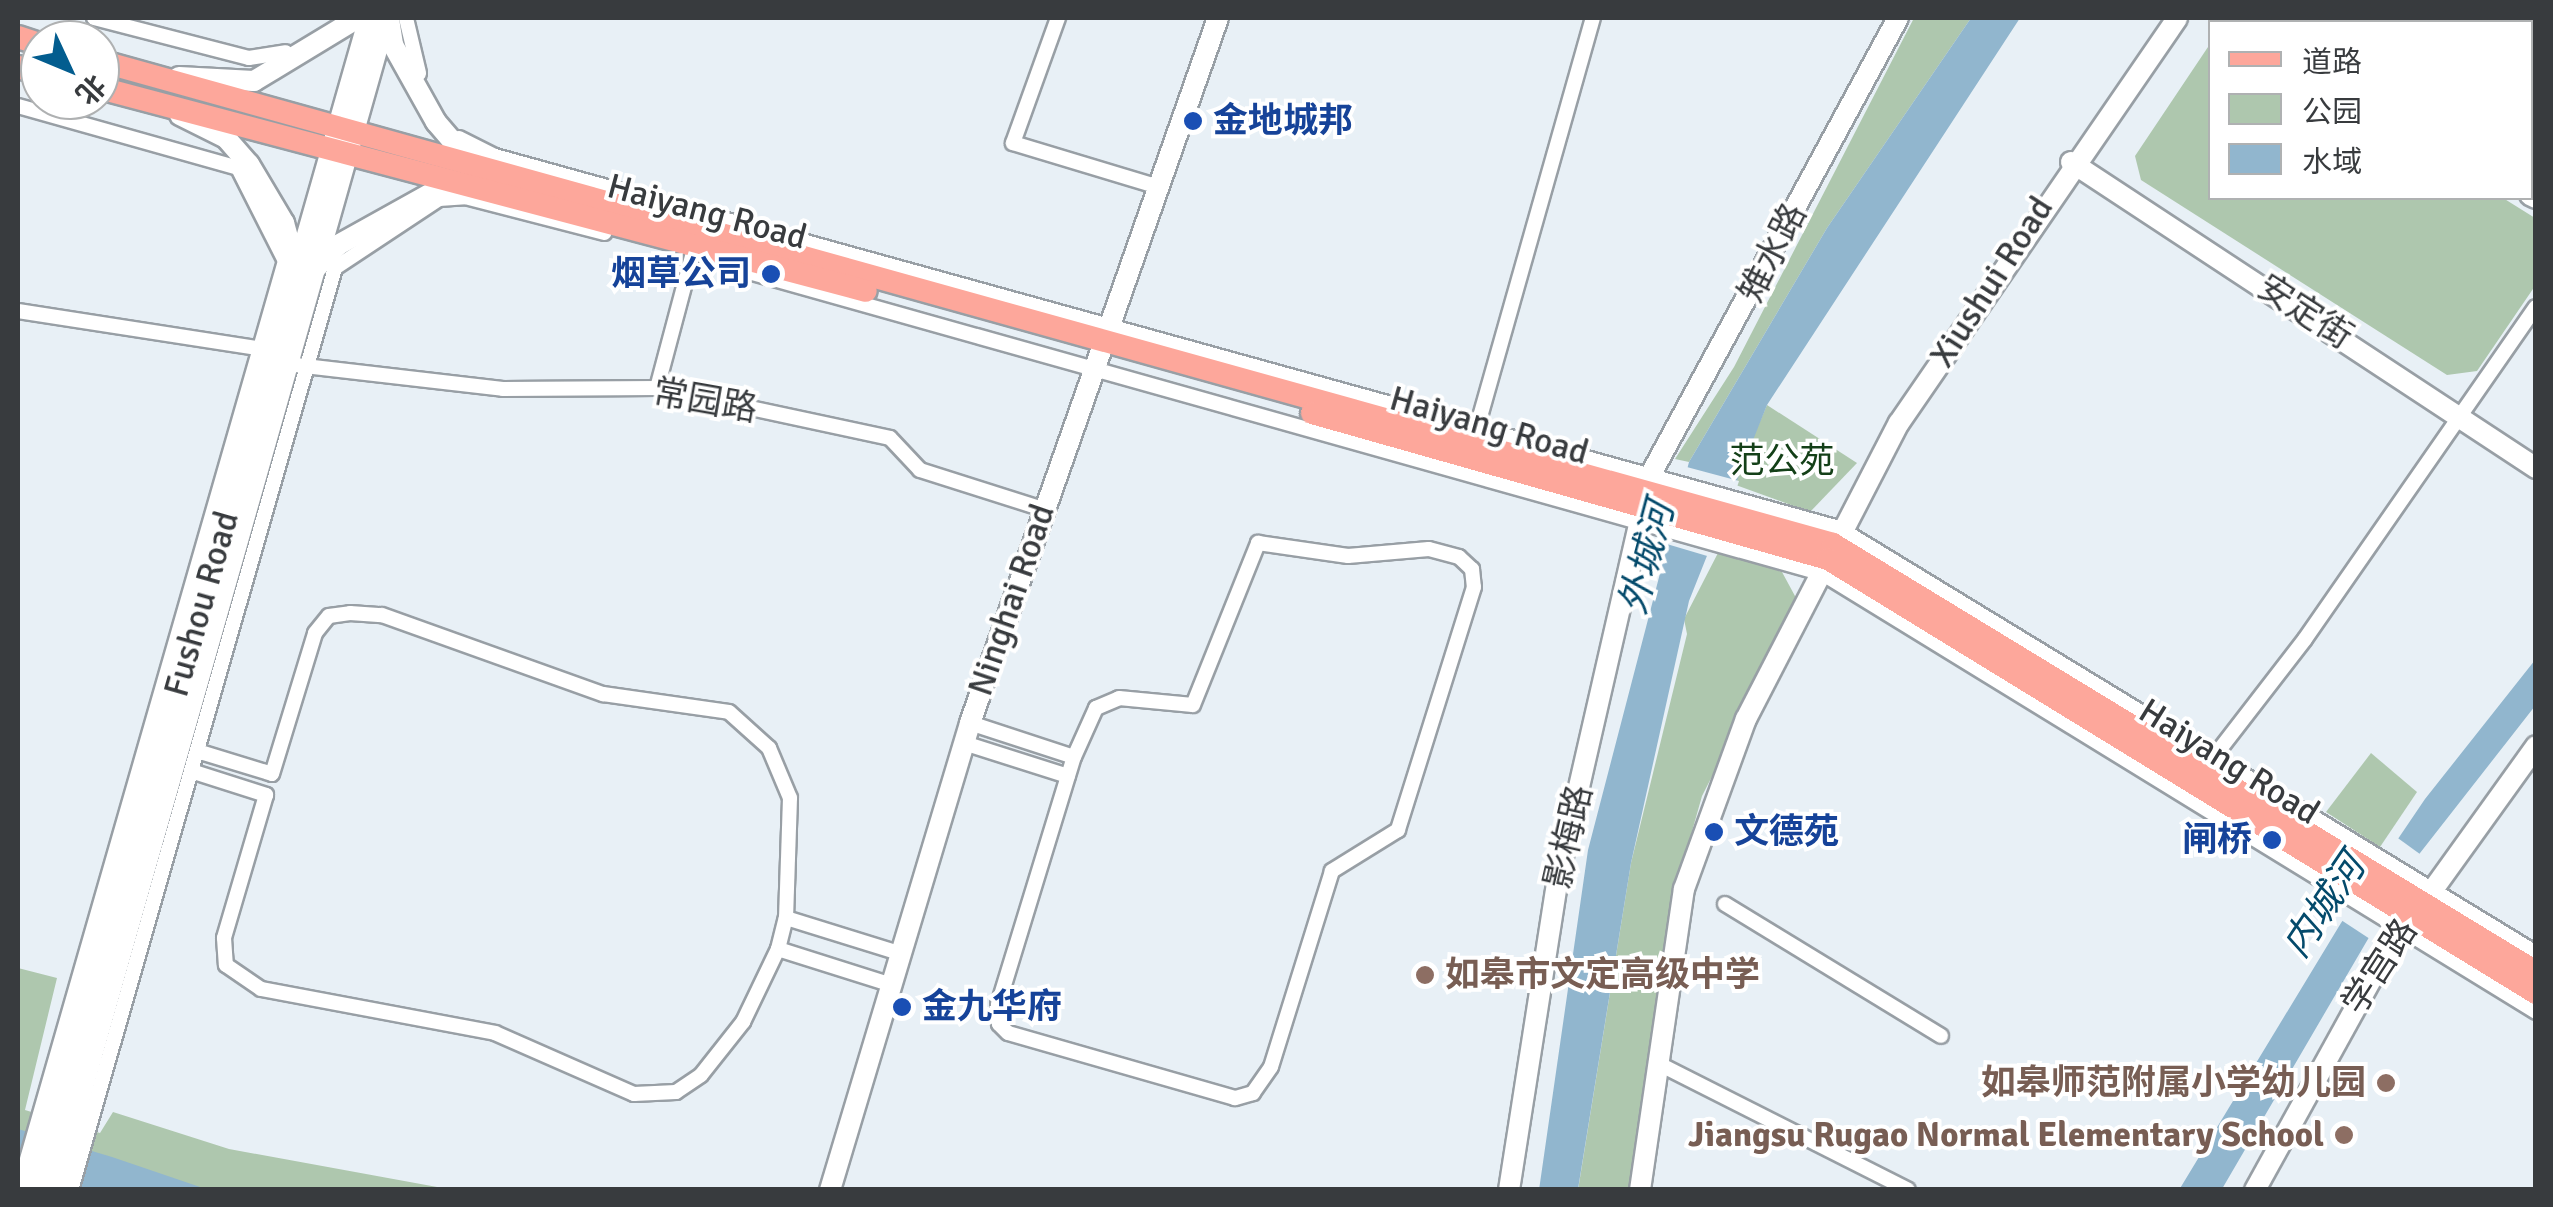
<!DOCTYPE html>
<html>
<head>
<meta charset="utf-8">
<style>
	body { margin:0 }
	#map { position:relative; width:2553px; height:1207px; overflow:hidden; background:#e8f0f6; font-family:Signika,"Noto Sans SC",sans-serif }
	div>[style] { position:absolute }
	.green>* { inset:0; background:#aec7ae }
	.water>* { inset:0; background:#91b6ce }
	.pier>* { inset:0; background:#e8f0f6 }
	.roads { filter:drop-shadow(2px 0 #989fa5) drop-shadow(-2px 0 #989fa5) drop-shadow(0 2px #989fa5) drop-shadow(0 -2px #989fa5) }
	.street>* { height:14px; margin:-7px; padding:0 7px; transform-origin:7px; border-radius:7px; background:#fff }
	.secondary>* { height:20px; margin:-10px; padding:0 10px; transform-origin:10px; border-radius:10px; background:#fff }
	.primary>* { height:22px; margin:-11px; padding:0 11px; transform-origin:11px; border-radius:11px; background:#fda79b }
	.dots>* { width:28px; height:28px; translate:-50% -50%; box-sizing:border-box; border:5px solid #fff; border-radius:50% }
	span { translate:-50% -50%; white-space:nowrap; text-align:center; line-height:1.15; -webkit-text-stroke:8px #fff; paint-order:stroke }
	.transit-label { font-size:35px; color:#164399; font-weight:700 }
	.left { translate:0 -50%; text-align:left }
	.right { translate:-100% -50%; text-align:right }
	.street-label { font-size:35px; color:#383b3e }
	.park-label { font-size:35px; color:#144018 }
	.education-label { font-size:35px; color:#785e54; font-weight:700 }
	.water-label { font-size:38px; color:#044a6b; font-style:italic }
	.frame { position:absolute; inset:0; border:20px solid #383b3e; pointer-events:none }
	.legend { position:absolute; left:2208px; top:20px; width:325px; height:180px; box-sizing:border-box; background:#fff; border:2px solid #afb1b2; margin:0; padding:12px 18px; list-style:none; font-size:30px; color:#383b3e }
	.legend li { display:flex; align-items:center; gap:20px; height:50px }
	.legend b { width:50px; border:2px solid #afb1b2 }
	.north { position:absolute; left:20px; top:20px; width:100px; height:100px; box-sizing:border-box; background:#fff; border:2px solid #afb1b2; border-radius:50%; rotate:134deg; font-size:28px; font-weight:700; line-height:40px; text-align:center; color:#383b3e }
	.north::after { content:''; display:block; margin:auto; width:35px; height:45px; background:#035d8f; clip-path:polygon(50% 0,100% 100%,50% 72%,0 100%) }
</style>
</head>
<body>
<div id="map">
	<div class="green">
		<i style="clip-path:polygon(1914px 18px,1971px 18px,1827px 228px,1689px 462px,1675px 459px,1734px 367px)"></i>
		<i style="clip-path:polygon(2210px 44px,2210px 198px,2503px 198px,2535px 218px,2535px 286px,2477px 371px,2447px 375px,2141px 180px,2135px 156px)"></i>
		<i style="clip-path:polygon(1767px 405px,1857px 463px,1810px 512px,1733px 484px)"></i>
		<i style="clip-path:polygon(1719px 551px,1782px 572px,1795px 596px,1794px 615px,1702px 796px,1685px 856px,1636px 1189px,1578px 1190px,1631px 863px,1687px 634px,1684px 619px)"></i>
		<i style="clip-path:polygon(2371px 753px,2417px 792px,2380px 847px,2326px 812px)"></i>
		<i style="clip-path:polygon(18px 968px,57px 978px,25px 1110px,100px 1133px,113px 1112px,229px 1149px,448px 1189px,18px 1189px)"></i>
	</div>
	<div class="water">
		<i style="clip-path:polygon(1971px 18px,2020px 18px,1767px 405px,1689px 601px,1631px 863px,1578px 1189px,1539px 1190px,1588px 850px,1689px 462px,1827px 228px)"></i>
		<i style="clip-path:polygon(2535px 660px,2535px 706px,2413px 862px,2222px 1189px,2179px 1190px,2341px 923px,2425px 799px)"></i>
		<i style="clip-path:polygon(18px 1129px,112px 1157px,206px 1189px,18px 1189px)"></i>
	</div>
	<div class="pier">
		<i style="clip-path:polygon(1683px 466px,1739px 481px,1714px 558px,1660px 542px)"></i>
		<i style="clip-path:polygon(2395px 836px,2424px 857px,2370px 939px,2338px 918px)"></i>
	</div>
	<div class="roads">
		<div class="street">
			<i style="left:94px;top:18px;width:160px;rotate:14.5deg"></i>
			<i style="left:249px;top:58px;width:37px;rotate:-9deg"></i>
			<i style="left:406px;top:18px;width:57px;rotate:76.7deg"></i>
			<i style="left:1058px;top:18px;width:133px;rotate:109.8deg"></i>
			<i style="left:1013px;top:143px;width:148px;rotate:16.8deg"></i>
			<i style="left:18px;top:106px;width:229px;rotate:15.7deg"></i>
			<i style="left:238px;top:168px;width:104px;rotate:63.2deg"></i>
			<i style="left:285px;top:261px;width:967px;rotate:106.03deg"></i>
			<i style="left:459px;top:138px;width:40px;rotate:26.6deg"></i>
			<i style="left:495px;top:156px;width:1395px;rotate:15.47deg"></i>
			<i style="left:1839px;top:528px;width:816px;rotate:31.37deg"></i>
			<i style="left:731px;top:267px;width:1134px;rotate:15.7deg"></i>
			<i style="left:1823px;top:574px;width:837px;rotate:31.56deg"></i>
			<i style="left:18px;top:311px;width:249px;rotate:8.8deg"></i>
			<i style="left:296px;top:365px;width:208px;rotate:6.6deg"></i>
			<i style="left:503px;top:389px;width:154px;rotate:-0.4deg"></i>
			<i style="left:657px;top:388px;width:238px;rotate:12.1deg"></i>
			<i style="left:890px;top:438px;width:44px;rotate:46.8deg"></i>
			<i style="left:920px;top:470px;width:129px;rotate:17.6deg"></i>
			<i style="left:657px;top:388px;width:137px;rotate:-75.1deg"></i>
			<i style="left:1476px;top:431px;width:429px;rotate:-74.2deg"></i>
			<i style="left:1258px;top:543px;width:91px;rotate:8.2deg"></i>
			<i style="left:1348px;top:556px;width:81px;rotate:-4.9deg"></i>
			<i style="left:1429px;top:549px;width:31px;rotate:15deg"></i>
			<i style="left:1459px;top:557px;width:18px;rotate:43deg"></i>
			<i style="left:1472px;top:569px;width:18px;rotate:84deg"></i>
			<i style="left:1474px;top:587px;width:255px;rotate:107.4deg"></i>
			<i style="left:1398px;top:830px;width:78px;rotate:148.2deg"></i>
			<i style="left:1332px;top:871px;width:205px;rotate:107.3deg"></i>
			<i style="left:1271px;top:1067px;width:32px;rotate:125deg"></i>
			<i style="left:1253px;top:1093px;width:19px;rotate:164deg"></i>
			<i style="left:1235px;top:1098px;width:236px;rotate:-164deg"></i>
			<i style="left:1008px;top:1033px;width:13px;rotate:-135deg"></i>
			<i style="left:999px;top:1024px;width:19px;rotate:-93deg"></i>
			<i style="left:998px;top:1005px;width:259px;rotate:-73deg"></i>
			<i style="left:1074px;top:757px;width:54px;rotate:-65.8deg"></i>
			<i style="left:1096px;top:708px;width:25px;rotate:-23deg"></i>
			<i style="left:1119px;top:698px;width:74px;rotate:5.4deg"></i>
			<i style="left:1193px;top:705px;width:175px;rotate:-68.1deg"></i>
			<i style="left:970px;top:723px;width:109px;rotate:18.1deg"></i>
			<i style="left:964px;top:743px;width:109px;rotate:17.6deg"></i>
			<i style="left:197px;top:751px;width:78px;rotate:17deg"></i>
			<i style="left:272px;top:774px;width:147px;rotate:-73deg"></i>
			<i style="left:315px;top:633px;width:22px;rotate:-51deg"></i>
			<i style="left:329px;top:616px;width:21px;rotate:-8deg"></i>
			<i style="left:350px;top:613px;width:32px;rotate:4deg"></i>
			<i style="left:382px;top:615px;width:235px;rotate:19.7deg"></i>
			<i style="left:603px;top:694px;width:127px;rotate:8.1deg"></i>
			<i style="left:729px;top:712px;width:54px;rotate:42deg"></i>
			<i style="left:769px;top:748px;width:54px;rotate:67.2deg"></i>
			<i style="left:790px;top:798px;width:120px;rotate:91.9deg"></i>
			<i style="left:786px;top:918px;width:121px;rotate:17.2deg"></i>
			<i style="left:2210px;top:762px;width:155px;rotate:-52.3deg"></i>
			<i style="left:2305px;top:639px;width:404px;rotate:-55.2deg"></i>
			<i style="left:191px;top:771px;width:79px;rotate:17.7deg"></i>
			<i style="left:266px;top:795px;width:149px;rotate:106.4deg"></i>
			<i style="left:224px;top:938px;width:27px;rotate:86deg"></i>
			<i style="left:226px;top:965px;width:42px;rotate:34.4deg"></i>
			<i style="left:261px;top:989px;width:238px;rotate:10.6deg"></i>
			<i style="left:495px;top:1033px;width:152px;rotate:23.7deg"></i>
			<i style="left:634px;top:1094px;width:42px;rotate:-2.7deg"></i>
			<i style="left:676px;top:1092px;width:30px;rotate:-34deg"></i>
			<i style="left:701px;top:1075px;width:68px;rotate:-51.6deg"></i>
			<i style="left:743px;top:1022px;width:81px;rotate:-64.4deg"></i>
			<i style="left:778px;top:949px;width:120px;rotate:17.5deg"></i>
			<i style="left:1725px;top:904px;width:253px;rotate:31.4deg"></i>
			<i style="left:778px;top:949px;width:32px;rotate:-76deg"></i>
			<i style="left:1657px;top:1063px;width:281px;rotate:26.8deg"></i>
			<i style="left:71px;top:1190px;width:959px;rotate:-74.02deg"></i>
			<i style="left:335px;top:268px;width:125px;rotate:-33.6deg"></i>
			<i style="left:439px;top:199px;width:26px;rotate:-4deg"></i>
			<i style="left:465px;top:197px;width:144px;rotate:14.5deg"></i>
		</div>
		<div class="secondary">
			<i style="left:2243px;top:18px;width:9px;rotate:27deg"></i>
			<i style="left:389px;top:19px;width:26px;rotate:81deg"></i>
			<i style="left:393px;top:45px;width:88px;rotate:60.8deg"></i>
			<i style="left:436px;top:122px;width:57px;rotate:49.3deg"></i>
			<i style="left:179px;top:77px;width:75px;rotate:3.1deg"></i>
			<i style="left:254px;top:81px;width:122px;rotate:-31.2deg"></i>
			<i style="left:180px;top:115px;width:51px;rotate:26.6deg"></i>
			<i style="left:226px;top:138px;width:35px;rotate:49deg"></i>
			<i style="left:249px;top:164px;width:69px;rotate:59.3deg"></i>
			<i style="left:284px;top:223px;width:41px;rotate:74.6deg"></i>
			<i style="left:2071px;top:162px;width:557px;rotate:33.35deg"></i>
			<i style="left:2530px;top:195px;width:7px;rotate:27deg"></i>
			<i style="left:315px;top:269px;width:33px;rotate:-46deg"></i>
			<i style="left:338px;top:245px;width:111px;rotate:-29.1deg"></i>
			<i style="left:435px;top:191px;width:32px;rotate:-11deg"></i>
			<i style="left:34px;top:1190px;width:1219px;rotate:-74.05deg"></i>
			<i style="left:54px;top:1190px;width:1218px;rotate:-74.18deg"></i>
			<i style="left:830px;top:1190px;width:488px;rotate:-73.3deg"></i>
			<i style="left:970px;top:723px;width:747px;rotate:-70.62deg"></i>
			<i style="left:1509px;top:1190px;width:311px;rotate:-81.1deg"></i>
			<i style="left:1557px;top:883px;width:420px;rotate:-77.1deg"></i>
			<i style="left:1651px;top:474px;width:519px;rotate:-61.56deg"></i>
			<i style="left:1640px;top:1190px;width:304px;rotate:-81.7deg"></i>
			<i style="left:1684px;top:889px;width:181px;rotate:-70deg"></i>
			<i style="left:1746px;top:719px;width:333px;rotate:-62.7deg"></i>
			<i style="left:1899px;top:423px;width:491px;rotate:-55.5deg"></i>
			<i style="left:2255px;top:1190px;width:260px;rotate:-61.1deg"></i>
			<i style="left:2381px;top:962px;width:266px;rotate:-54.3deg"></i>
		</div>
		<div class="primary">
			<i style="left:18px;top:37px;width:23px;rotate:18deg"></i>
			<i style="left:100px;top:61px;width:1799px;rotate:15.57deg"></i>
			<i style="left:1833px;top:544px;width:823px;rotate:31.33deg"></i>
			<i style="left:18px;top:67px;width:23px;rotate:15deg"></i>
			<i style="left:100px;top:88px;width:792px;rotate:14.84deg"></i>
			<i style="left:1312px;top:413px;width:536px;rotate:15.8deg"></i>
			<i style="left:1828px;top:559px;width:830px;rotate:31.51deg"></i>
		</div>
	</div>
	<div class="dots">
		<i style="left:1193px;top:121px;background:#1a4fb4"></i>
		<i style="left:771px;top:274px;background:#1a4fb4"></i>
		<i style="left:1714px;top:832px;background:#1a4fb4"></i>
		<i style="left:2272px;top:840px;background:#1a4fb4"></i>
		<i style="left:1425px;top:975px;background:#8d6e63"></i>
		<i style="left:902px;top:1007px;background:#1a4fb4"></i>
		<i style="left:2386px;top:1083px;background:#8d6e63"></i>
		<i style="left:2344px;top:1135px;background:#8d6e63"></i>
	</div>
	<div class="transit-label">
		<span class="left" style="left:1213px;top:121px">金地城邦</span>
		<span class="right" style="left:751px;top:274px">烟草公司</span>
		<span class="left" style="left:1734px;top:832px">文德苑</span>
		<span class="right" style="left:2252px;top:840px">闸桥</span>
		<span class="left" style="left:922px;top:1007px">金九华府</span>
	</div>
	<div class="street-label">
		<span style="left:707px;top:212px;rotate:15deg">Haiyang Road</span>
		<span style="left:1773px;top:253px;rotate:-63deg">雉水路</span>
		<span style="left:1992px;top:282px;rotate:-57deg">Xiushui Road</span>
		<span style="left:2305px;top:312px;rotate:33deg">安定街</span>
		<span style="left:705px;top:401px;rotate:10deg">常园路</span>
		<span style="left:1489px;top:426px;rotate:16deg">Haiyang Road</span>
		<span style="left:1012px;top:600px;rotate:-71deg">Ninghai Road</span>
		<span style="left:202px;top:604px;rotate:-74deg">Fushou Road</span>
		<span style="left:2229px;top:762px;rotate:32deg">Haiyang Road</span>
		<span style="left:1569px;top:837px;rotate:-77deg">影梅路</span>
		<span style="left:2380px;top:967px;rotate:-57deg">学宫路</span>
	</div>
	<div class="park-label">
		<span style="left:1782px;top:461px">范公苑</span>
	</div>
	<div class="education-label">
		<span class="left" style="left:1445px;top:975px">如皋市文定高级中学</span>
		<span class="right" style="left:2366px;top:1083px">如皋师范附属小学幼儿园</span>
		<span class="right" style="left:2324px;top:1135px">Jiangsu Rugao Normal Elementary School</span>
	</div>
	<div class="water-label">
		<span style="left:1647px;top:558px;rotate:-75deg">外城河</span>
		<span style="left:2324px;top:906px;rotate:-56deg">内城河</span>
	</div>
	<div class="frame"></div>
	<ul class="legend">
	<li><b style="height:12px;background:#fda79b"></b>道路</li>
	<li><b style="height:28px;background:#aec7ae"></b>公园</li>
	<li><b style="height:28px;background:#91b6ce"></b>水域</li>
	</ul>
	<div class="north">北</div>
</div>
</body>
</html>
